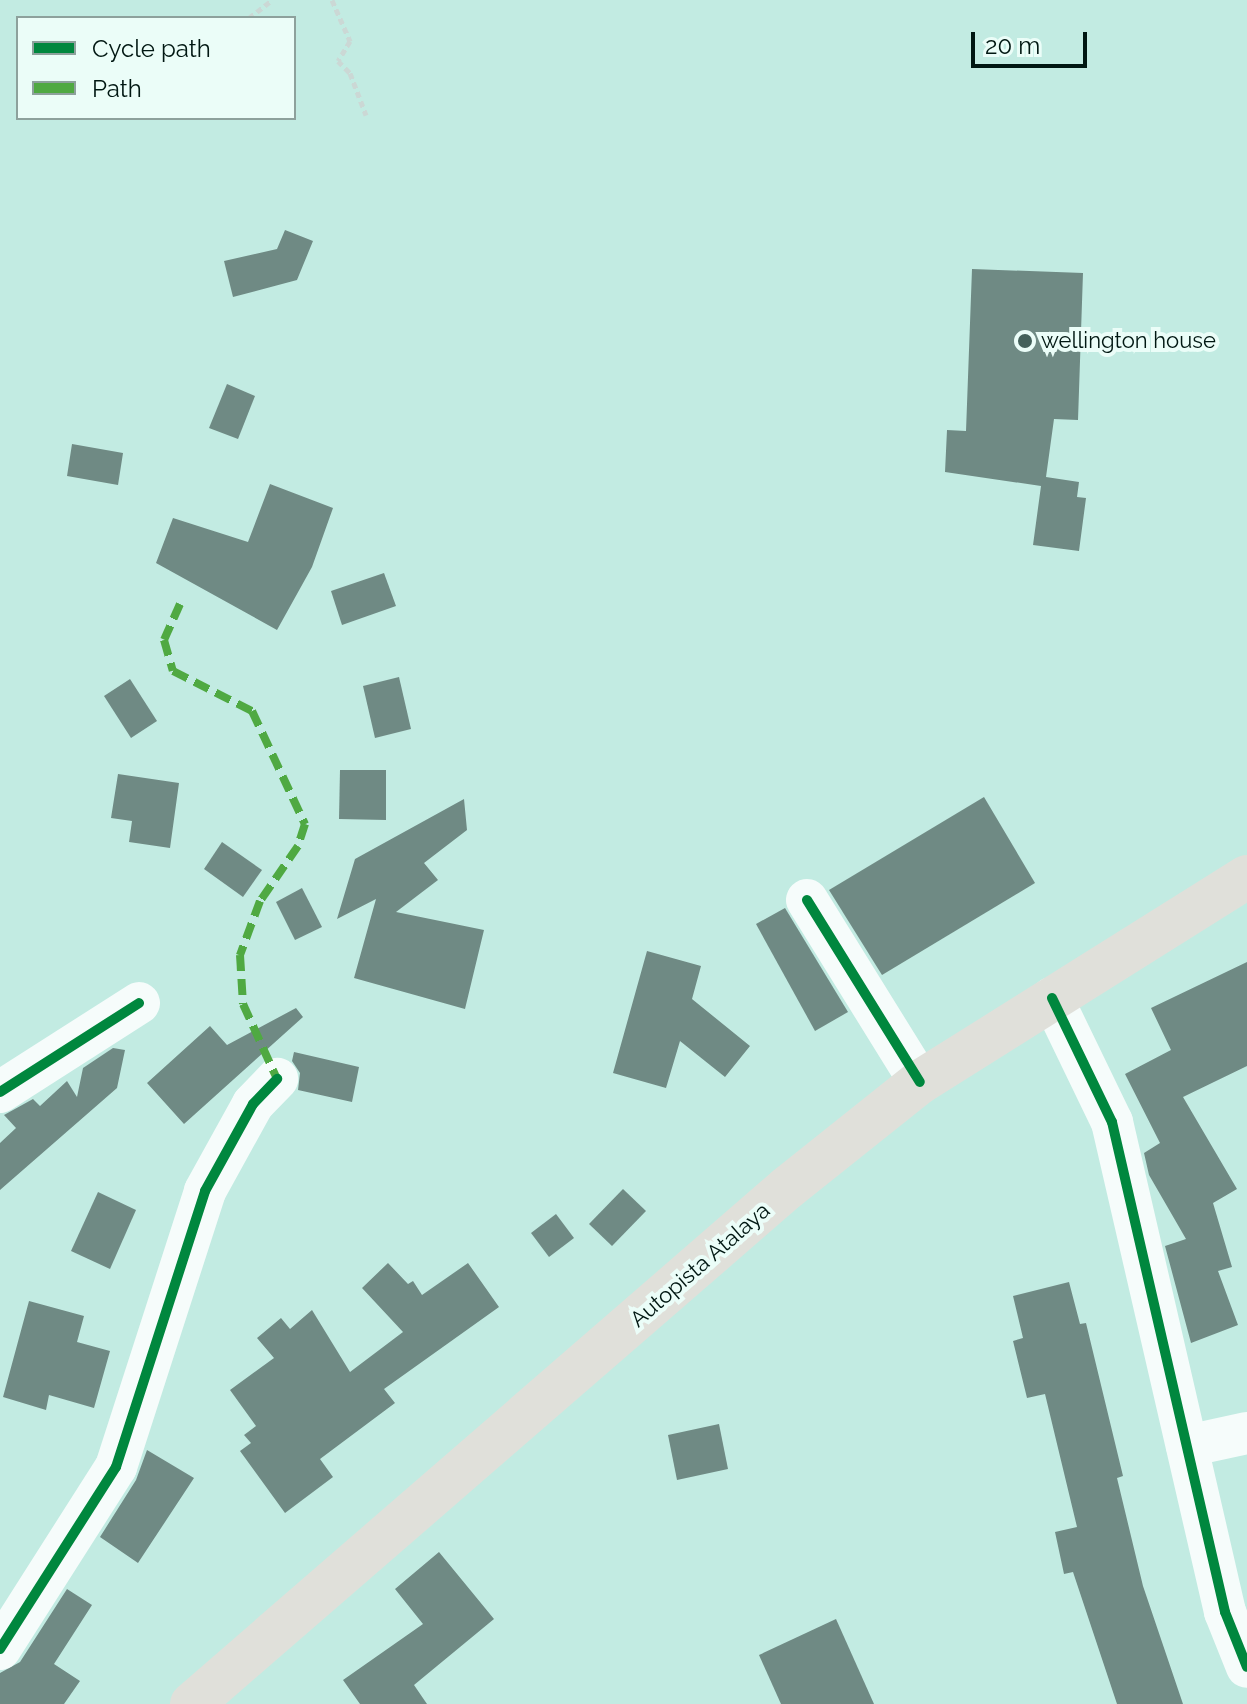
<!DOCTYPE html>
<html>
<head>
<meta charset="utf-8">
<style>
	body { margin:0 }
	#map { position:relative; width:1247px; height:1704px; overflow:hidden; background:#c2ebe2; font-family:Raleway,sans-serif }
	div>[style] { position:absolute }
	.building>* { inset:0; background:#6f8a84 }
	.path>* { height:5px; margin-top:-2.5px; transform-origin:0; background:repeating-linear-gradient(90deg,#cbd8d5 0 6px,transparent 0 10px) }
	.minor>* { height:42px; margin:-21px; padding:0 21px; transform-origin:21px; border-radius:21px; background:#f6fcfb }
	.major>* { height:44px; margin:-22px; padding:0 22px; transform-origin:22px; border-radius:22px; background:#e0e0da }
	.quiet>* { height:8px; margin-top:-4px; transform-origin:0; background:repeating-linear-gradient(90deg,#4fa942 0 16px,transparent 0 24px) }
	.cycleway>* { height:10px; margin:-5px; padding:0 5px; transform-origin:5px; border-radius:5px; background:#00873e }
	.dots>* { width:22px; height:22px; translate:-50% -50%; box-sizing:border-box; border:4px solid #ebfdf8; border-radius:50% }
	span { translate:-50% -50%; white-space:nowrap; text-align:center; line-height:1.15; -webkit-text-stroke:8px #ebfdf8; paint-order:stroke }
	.poi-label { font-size:22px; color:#001712 }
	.left { translate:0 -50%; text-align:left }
	.street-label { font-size:22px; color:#001712 }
	.legend { position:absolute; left:16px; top:16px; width:280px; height:104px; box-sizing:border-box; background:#ebfdf8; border:2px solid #8da19c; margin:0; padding:10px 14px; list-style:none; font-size:24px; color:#001712 }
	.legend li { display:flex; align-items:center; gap:16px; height:40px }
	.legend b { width:40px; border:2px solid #8da19c }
	.scale { position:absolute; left:971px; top:32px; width:116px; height:36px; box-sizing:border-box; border:4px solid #001712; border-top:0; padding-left:10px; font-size:24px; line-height:28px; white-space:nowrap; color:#001712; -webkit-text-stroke:6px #ebfdf8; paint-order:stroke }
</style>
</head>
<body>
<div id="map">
	<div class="building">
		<i style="clip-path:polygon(285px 230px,313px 241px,297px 280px,233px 297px,224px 261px,277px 249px)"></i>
		<i style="clip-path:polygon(972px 269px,1083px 273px,1078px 420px,1054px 419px,1046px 477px,1079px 482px,1077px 497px,1086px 498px,1079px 551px,1033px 545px,1041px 486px,945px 472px,947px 430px,966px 431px)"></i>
		<i style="clip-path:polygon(227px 384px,255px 396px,238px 439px,209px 428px)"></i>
		<i style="clip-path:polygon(72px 444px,123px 453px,118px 485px,67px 476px)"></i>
		<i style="clip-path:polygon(270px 484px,333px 508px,312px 567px,277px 630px,156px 563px,173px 518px,248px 542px)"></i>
		<i style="clip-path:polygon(384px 573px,396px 606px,342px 625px,331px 591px)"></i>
		<i style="clip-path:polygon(399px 677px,411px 729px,375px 738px,363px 686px)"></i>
		<i style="clip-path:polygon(130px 679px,157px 721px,131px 738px,104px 696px)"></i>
		<i style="clip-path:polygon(340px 770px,386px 770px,386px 820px,339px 819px)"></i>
		<i style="clip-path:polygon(118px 774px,179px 783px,170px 848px,129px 842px,132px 821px,111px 818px)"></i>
		<i style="clip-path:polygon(984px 797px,1035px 883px,882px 975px,829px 890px)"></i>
		<i style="clip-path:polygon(464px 799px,467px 830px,424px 863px,438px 880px,396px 912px,484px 930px,465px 1009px,354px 978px,376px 899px,337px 919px,355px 859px)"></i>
		<i style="clip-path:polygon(222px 842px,262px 870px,243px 897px,204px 869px)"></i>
		<i style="clip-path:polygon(302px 888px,322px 927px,295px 940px,276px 902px)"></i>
		<i style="clip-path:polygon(785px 908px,848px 1012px,815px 1031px,756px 924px)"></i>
		<i style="clip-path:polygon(647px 951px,701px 966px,692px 999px,750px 1046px,725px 1077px,680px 1041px,666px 1088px,613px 1073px)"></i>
		<i style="clip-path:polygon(1247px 962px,1247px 1066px,1183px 1097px,1237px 1189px,1213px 1203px,1232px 1267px,1218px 1271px,1238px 1325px,1191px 1343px,1165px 1246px,1186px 1239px,1149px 1175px,1144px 1153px,1160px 1143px,1125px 1074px,1171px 1050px,1151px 1008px)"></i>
		<i style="clip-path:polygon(296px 1008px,303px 1017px,184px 1124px,147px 1083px,210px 1026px,227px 1045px)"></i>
		<i style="clip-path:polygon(113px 1048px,125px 1050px,117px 1088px,0 1190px,0 1143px,16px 1128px,4px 1115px,33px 1099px,40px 1106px,67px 1081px,77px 1097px,83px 1068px)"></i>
		<i style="clip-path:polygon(294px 1052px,359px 1067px,352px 1102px,298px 1090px,300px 1073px,292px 1061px)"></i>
		<i style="clip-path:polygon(623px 1189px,646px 1211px,612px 1246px,589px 1224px)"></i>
		<i style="clip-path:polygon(98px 1192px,136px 1210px,110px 1269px,71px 1251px)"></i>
		<i style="clip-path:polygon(556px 1214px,574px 1238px,549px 1257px,531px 1233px)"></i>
		<i style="clip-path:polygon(388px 1263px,408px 1284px,413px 1281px,422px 1295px,468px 1263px,499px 1307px,384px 1389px,395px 1403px,320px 1459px,333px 1477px,285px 1513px,240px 1451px,251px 1443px,244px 1435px,256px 1426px,230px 1390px,274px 1358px,257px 1338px,281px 1318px,290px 1329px,312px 1310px,350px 1372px,403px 1332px,362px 1288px)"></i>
		<i style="clip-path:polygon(1069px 1282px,1080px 1324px,1086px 1323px,1123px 1476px,1117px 1478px,1143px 1586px,1183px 1704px,1117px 1704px,1073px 1572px,1064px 1574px,1055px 1532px,1077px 1527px,1045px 1394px,1027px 1398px,1013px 1341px,1023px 1338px,1013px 1296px)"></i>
		<i style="clip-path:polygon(29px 1301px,84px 1316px,77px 1342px,110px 1351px,94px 1408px,49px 1395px,46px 1410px,3px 1397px)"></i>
		<i style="clip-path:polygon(719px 1424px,728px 1469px,677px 1480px,668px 1435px)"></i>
		<i style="clip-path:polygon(147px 1450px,194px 1478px,138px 1563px,100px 1537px,136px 1480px)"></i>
		<i style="clip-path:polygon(439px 1552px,494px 1619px,414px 1685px,427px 1704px,360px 1704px,343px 1680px,423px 1624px,395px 1589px)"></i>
		<i style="clip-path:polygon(67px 1589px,92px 1605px,54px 1664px,80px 1681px,64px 1704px,0 1704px,0 1673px,20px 1662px)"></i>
		<i style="clip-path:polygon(836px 1619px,874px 1704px,781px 1704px,759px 1655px)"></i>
	</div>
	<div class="path">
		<i style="left:332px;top:0;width:45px;rotate:66.3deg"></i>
		<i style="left:350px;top:41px;width:23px;rotate:121deg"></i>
		<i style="left:338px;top:61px;width:17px;rotate:45deg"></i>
		<i style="left:350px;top:73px;width:45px;rotate:69.1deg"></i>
		<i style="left:249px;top:18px;width:29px;rotate:-38deg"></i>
	</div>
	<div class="minor">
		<i style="left:807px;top:900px;width:214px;rotate:58.2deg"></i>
		<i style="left:1052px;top:998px;width:138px;rotate:64.2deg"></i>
		<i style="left:1112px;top:1122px;width:503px;rotate:77.01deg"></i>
		<i style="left:1225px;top:1612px;width:59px;rotate:68.2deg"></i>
		<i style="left:0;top:1092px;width:165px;rotate:-32.6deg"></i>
		<i style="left:1187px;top:1446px;width:61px;rotate:-12.2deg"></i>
		<i style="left:0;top:1649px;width:216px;rotate:-57.5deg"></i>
		<i style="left:116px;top:1467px;width:290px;rotate:-72.1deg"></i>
		<i style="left:205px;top:1191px;width:99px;rotate:-61.1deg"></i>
		<i style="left:253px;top:1104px;width:35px;rotate:-46deg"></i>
	</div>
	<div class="major">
		<i style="left:192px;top:1704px;width:788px;rotate:-40.93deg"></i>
		<i style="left:787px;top:1188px;width:170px;rotate:-38.6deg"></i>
		<i style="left:920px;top:1082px;width:386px;rotate:-32.1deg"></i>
	</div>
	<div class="quiet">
		<i style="left:180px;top:604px;width:39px;rotate:114deg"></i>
		<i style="left:164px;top:640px;width:32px;rotate:74deg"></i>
		<i style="left:173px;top:671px;width:89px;rotate:26.9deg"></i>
		<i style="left:252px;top:711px;width:125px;rotate:64.9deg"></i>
		<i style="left:305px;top:824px;width:23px;rotate:108deg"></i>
		<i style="left:298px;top:846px;width:67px;rotate:124.6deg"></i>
		<i style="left:260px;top:901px;width:58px;rotate:110.3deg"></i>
		<i style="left:240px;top:955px;width:49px;rotate:86.5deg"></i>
		<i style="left:243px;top:1004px;width:82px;rotate:65.6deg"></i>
	</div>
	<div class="cycleway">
		<i style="left:807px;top:900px;width:214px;rotate:58.2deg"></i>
		<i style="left:1052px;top:998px;width:138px;rotate:64.2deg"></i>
		<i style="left:1112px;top:1122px;width:503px;rotate:77.01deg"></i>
		<i style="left:1225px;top:1612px;width:59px;rotate:68.2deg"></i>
		<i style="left:0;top:1092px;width:165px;rotate:-32.6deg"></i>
		<i style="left:0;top:1649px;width:216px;rotate:-57.5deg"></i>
		<i style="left:116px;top:1467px;width:290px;rotate:-72.1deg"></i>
		<i style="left:205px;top:1191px;width:99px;rotate:-61.1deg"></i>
		<i style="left:253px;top:1104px;width:35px;rotate:-46deg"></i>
	</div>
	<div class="dots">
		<i style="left:1025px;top:341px;background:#44615b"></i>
	</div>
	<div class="poi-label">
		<span class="left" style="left:1041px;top:341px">wellington house</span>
	</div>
	<div class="street-label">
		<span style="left:700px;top:1265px;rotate:-41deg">Autopista Atalaya</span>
	</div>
	<ul class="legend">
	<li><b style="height:10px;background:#00873e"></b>Cycle path</li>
	<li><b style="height:10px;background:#4fa942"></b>Path</li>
	</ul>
	<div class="scale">20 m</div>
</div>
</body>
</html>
